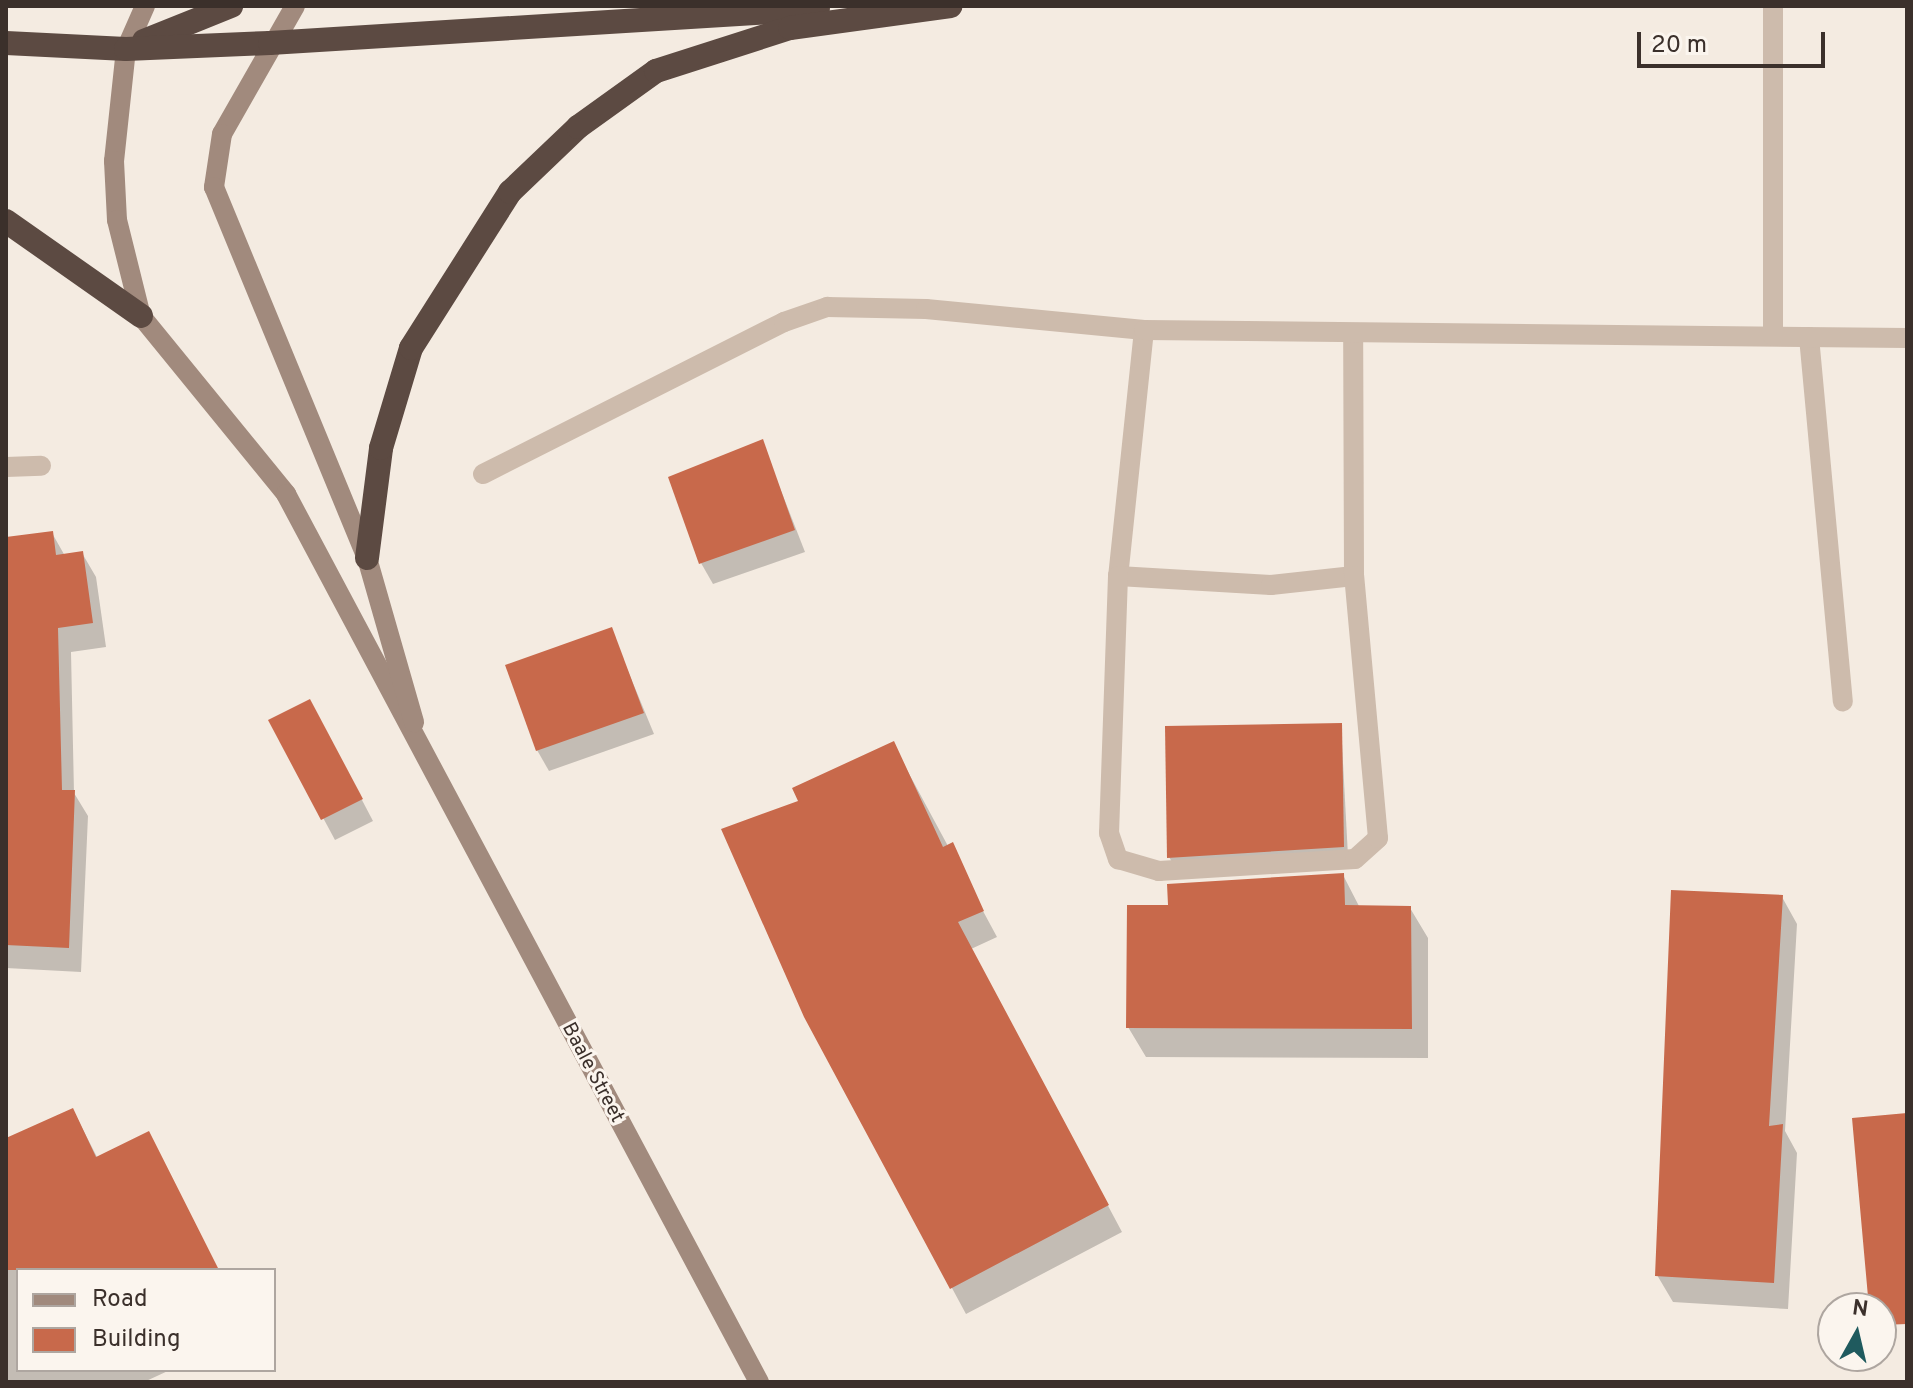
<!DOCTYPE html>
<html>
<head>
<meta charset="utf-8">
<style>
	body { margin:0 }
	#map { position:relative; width:1913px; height:1388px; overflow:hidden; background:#f4ebe1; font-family:Overpass,sans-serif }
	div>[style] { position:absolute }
	.shadow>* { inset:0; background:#0003 }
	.building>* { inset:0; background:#c8694b }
	.lane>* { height:20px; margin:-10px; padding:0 10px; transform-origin:10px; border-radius:10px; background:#cdbbac }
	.street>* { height:20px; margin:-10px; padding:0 10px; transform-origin:10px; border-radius:10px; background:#cdbbac }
	.secondary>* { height:20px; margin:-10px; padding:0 10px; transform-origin:10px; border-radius:10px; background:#a18a7d }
	.highway>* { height:24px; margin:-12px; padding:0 12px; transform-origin:12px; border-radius:12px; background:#5c4a42 }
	span { translate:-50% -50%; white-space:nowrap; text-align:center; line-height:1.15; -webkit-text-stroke:6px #fbf5ee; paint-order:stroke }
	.street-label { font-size:20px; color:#3b302b }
	.frame { position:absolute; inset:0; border:8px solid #3b302b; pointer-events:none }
	.legend { position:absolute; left:16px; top:1268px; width:260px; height:104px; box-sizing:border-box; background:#fbf5ee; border:2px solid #aea6a0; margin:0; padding:10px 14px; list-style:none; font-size:24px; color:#3b302b }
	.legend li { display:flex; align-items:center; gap:16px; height:40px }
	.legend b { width:40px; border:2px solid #aea6a0 }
	.north { position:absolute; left:1817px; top:1292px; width:80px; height:80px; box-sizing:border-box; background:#fbf5ee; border:2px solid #aea6a0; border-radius:50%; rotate:8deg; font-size:22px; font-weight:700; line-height:32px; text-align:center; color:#3b302b }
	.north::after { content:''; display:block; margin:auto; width:28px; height:36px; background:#1f5a5e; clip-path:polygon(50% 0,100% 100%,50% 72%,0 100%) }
	.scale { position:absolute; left:1637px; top:32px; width:188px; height:36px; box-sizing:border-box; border:4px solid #3b302b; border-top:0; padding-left:10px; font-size:24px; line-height:28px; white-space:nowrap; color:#3b302b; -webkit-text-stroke:6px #fbf5ee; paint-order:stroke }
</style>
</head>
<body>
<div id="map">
	<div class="shadow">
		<i style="clip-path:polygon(762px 442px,805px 552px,713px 584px,701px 563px)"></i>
		<i style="clip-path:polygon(52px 533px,65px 556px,82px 553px,96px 577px,106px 647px,71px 652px,74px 793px,88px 816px,81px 972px,6px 968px,6px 538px)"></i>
		<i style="clip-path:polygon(611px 630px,654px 734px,549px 771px,537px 750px)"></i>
		<i style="clip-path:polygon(271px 721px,321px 722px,373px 821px,335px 840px)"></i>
		<i style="clip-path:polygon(1341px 725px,1348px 856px,1175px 867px,1169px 857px)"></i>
		<i style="clip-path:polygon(893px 744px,997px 937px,971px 949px,1122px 1232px,966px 1314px,805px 1016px,801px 802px)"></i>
		<i style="clip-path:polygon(1343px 875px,1360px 908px,1410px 908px,1428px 938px,1428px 1058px,1146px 1057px,1128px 1027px,1170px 907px)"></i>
		<i style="clip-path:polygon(1782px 897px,1797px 924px,1785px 1131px,1797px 1153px,1788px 1309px,1673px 1302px,1657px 1275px)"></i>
		<i style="clip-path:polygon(73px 1110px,98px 1159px,219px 1270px,18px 1270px,18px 1370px,170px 1370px,144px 1382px,6px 1382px,6px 1141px)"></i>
	</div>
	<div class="building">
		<i style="clip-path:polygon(763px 439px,795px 530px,699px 564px,668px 477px)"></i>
		<i style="clip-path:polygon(53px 531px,56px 555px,83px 551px,93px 623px,58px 628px,62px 790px,75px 790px,69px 948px,6px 945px,6px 537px)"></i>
		<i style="clip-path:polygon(612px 627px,644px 713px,536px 751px,505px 665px)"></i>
		<i style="clip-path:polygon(310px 699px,363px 799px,321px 820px,268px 720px)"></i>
		<i style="clip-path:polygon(1342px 723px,1344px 847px,1167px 858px,1165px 726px)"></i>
		<i style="clip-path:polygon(894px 741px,943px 847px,953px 842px,984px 911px,958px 922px,1109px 1205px,950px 1289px,804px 1017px,721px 829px,798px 801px,792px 788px)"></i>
		<i style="clip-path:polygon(1344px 873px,1345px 905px,1411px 906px,1412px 1029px,1126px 1028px,1127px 905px,1168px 905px,1167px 884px)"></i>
		<i style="clip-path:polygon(1671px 890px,1783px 895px,1769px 1126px,1783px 1124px,1774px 1283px,1655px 1276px)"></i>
		<i style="clip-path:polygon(73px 1108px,96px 1157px,149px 1131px,219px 1270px,6px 1270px,6px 1138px)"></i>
		<i style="clip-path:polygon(1907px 1113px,1907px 1324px,1881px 1325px,1881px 1308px,1869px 1308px,1852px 1118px)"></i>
	</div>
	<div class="lane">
		<i style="left:1144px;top:330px;width:247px;rotate:96deg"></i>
		<i style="left:1118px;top:576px;width:153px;rotate:3.4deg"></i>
		<i style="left:1271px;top:585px;width:83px;rotate:-6.2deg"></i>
		<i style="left:1354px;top:576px;width:242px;rotate:-90.2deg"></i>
		<i style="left:1809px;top:337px;width:366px;rotate:84.7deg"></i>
		<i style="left:483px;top:474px;width:337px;rotate:-26.8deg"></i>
		<i style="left:784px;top:322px;width:46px;rotate:-19.2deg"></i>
		<i style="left:827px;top:307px;width:99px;rotate:1.2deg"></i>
		<i style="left:1118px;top:576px;width:257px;rotate:92deg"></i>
		<i style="left:1109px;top:833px;width:28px;rotate:71deg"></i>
		<i style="left:1118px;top:859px;width:43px;rotate:16.3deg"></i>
		<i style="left:1159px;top:871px;width:196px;rotate:-3.5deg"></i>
		<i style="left:1355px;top:859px;width:31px;rotate:-42deg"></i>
		<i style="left:1378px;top:838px;width:263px;rotate:-95.2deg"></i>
	</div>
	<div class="street">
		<i style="left:926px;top:309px;width:219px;rotate:5.5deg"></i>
		<i style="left:1144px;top:330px;width:763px;rotate:0.6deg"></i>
		<i style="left:1773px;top:336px;width:330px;rotate:-90deg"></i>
		<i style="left:6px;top:467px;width:35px;rotate:-2deg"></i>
	</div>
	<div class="secondary">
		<i style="left:145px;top:6px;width:47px;rotate:113.8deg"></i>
		<i style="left:126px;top:49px;width:113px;rotate:96.1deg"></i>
		<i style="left:114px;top:161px;width:59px;rotate:87.1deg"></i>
		<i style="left:117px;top:220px;width:99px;rotate:76deg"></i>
		<i style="left:141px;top:316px;width:230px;rotate:50.8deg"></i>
		<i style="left:286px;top:494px;width:1006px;rotate:61.96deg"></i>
		<i style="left:295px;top:6px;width:147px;rotate:119.7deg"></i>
		<i style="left:222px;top:134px;width:54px;rotate:98.6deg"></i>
		<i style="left:214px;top:187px;width:401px;rotate:67.6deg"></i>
		<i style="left:367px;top:558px;width:171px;rotate:74deg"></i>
	</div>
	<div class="highway">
		<i style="left:144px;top:41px;width:94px;rotate:-21.9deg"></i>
		<i style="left:6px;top:43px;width:120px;rotate:2.9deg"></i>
		<i style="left:126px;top:49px;width:144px;rotate:-2.4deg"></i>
		<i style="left:270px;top:43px;width:549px;rotate:-3.55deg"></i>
		<i style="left:6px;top:221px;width:165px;rotate:35.1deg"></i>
		<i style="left:367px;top:558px;width:111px;rotate:-82.7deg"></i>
		<i style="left:381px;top:448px;width:104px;rotate:-73.3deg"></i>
		<i style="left:411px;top:348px;width:185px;rotate:-57.6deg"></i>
		<i style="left:510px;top:192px;width:94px;rotate:-43.7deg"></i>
		<i style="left:578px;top:127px;width:96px;rotate:-35.7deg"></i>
		<i style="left:656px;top:71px;width:141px;rotate:-17.8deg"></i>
		<i style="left:790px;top:28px;width:162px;rotate:-7.8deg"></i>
	</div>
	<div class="street-label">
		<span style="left:592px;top:1073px;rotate:62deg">Baale Street</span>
	</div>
	<div class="frame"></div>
	<ul class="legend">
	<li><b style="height:10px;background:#a18a7d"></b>Road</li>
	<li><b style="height:22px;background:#c8694b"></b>Building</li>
	</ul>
	<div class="north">N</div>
	<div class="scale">20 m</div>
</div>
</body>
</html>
